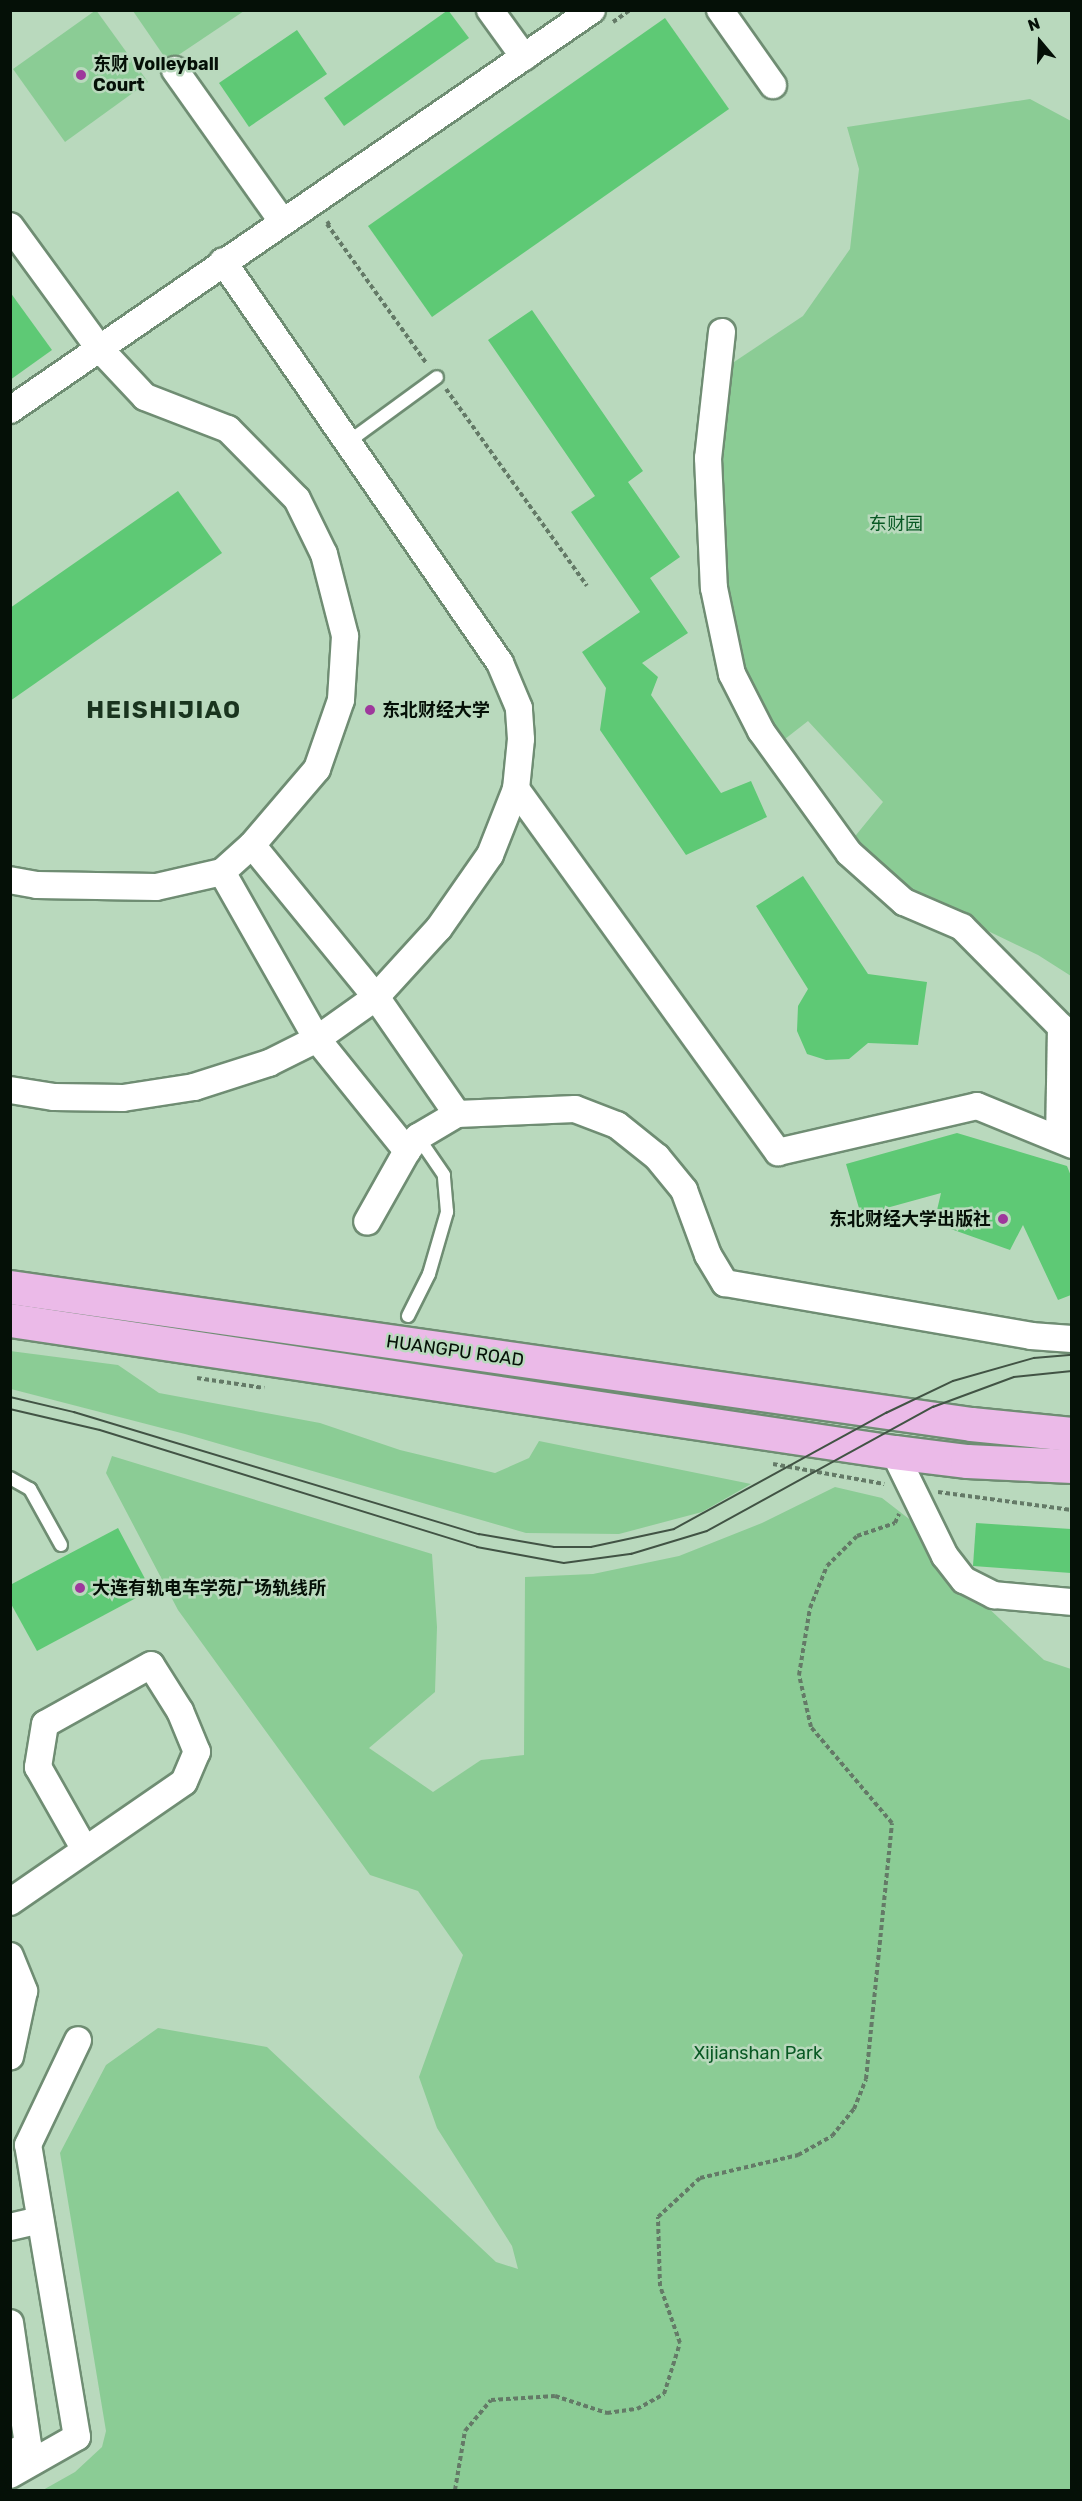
<!DOCTYPE html>
<html>
<head>
<meta charset="utf-8">
<style>
	body { margin:0 }
	#map { position:relative; width:1082px; height:2501px; overflow:hidden; background:#b9d9bd; font-family:Rubik,"Noto Sans SC",sans-serif }
	div>[style] { position:absolute }
	.green>* { inset:0; background:#8bcc95 }
	.building>* { inset:0; background:#5ec975 }
	.path>* { height:4px; margin-top:-2px; transform-origin:0; background:repeating-linear-gradient(90deg,#647a67 0 4.5px,transparent 0 7.5px) }
	.roads { filter:drop-shadow(2px 0 #6f8d73) drop-shadow(-2px 0 #6f8d73) drop-shadow(0 2px #6f8d73) drop-shadow(0 -2px #6f8d73) }
	.service>* { height:12px; margin:-6px; padding:0 6px; transform-origin:6px; border-radius:6px; background:#fff }
	.minor>* { height:26px; margin:-13px; padding:0 13px; transform-origin:13px; border-radius:13px; background:#fff }
	.trunk>* { height:33px; margin:-16.5px; padding:0 16.5px; transform-origin:16.5px; border-radius:16.5px; background:#ebbae8 }
	.tram>* { height:1.5px; margin:-0.75px; padding:0 0.75px; transform-origin:0.75px; border-radius:0.75px; background:#415344 }
	.dots>* { width:16px; height:16px; translate:-50% -50%; box-sizing:border-box; border:3px solid #b9d9bd; border-radius:50% }
	span { translate:-50% -50%; white-space:nowrap; text-align:center; line-height:1.15; -webkit-text-stroke:5px #b9d9bd; paint-order:stroke }
	.poi-label { font-size:18px; color:#051007; font-weight:700 }
	.left { translate:0 -50%; text-align:left }
	.right { translate:-100% -50%; text-align:right }
	.park-label { font-size:18px; color:#095924 }
	.street-label { font-size:18px; color:#051007 }
	.district-label { font-size:24px; color:#19341e; font-weight:700; letter-spacing:1.5px }
	.frame { position:absolute; inset:0; border:12px solid #051007; pointer-events:none }
	.north { position:absolute; left:1010px; top:12px; width:60px; height:60px; -webkit-text-stroke:4px #b9d9bd; paint-order:stroke; rotate:341deg; font-size:16px; font-weight:700; line-height:24px; text-align:center; color:#051007 }
	.north::after { content:''; display:block; margin:auto; width:21px; height:27px; background:#051007; clip-path:polygon(50% 0,100% 100%,50% 72%,0 100%) }
</style>
</head>
<body>
<div id="map">
	<div class="green">
		<i style="clip-path:polygon(96px 10px,148px 82px,65px 142px,13px 69px)"></i>
		<i style="clip-path:polygon(133px 11px,244px 11px,168px 62px)"></i>
		<i style="clip-path:polygon(1030px 99px,1071px 121px,1071px 976px,1038px 955px,905px 891px,852px 840px,883px 802px,808px 721px,776px 746px,750px 694px,730px 630px,719px 514px,731px 364px,803px 316px,850px 249px,859px 169px,847px 127px)"></i>
		<i style="clip-path:polygon(10px 1351px,118px 1365px,159px 1393px,320px 1423px,400px 1450px,495px 1473px,529px 1458px,539px 1441px,751px 1484px,702px 1512px,619px 1534px,526px 1533px,185px 1434px,11px 1389px)"></i>
		<i style="clip-path:polygon(112px 1456px,432px 1554px,437px 1627px,435px 1692px,369px 1748px,433px 1792px,481px 1760px,524px 1755px,525px 1577px,593px 1574px,679px 1556px,762px 1523px,835px 1487px,882px 1498px,913px 1522px,941px 1564px,1044px 1660px,1071px 1669px,1071px 2490px,43px 2490px,75px 2472px,102px 2447px,106px 2431px,60px 2153px,106px 2065px,158px 2028px,267px 2047px,496px 2262px,518px 2269px,512px 2246px,437px 2128px,419px 2077px,463px 1955px,418px 1891px,370px 1875px,178px 1610px,106px 1473px)"></i>
	</div>
	<div class="building">
		<i style="clip-path:polygon(448px 10px,469px 38px,344px 126px,324px 98px)"></i>
		<i style="clip-path:polygon(665px 18px,729px 109px,432px 317px,368px 226px)"></i>
		<i style="clip-path:polygon(297px 30px,327px 74px,249px 127px,219px 83px)"></i>
		<i style="clip-path:polygon(10px 292px,52px 350px,10px 380px)"></i>
		<i style="clip-path:polygon(532px 310px,643px 471px,628px 482px,680px 557px,650px 578px,688px 633px,642px 663px,658px 677px,651px 695px,721px 793px,751px 781px,767px 817px,686px 855px,600px 730px,606px 688px,582px 652px,640px 612px,571px 512px,595px 496px,488px 340px)"></i>
		<i style="clip-path:polygon(178px 491px,222px 553px,10px 701px,10px 608px)"></i>
		<i style="clip-path:polygon(803px 876px,868px 974px,927px 982px,918px 1045px,868px 1043px,849px 1059px,826px 1060px,807px 1054px,797px 1031px,798px 1006px,808px 989px,756px 906px)"></i>
		<i style="clip-path:polygon(957px 1133px,1067px 1166px,1071px 1176px,1071px 1295px,1058px 1300px,1023px 1225px,1010px 1250px,934px 1223px,941px 1193px,861px 1215px,846px 1164px)"></i>
		<i style="clip-path:polygon(976px 1523px,1071px 1529px,1071px 1573px,973px 1566px)"></i>
		<i style="clip-path:polygon(118px 1528px,151px 1590px,37px 1651px,10px 1602px,10px 1585px)"></i>
	</div>
	<div class="path">
		<i style="left:613px;top:22px;width:21px;rotate:-35deg"></i>
		<i style="left:330px;top:222px;width:4px;rotate:146deg"></i>
		<i style="left:327px;top:224px;width:172px;rotate:54.5deg"></i>
		<i style="left:446px;top:389px;width:242px;rotate:54.4deg"></i>
		<i style="left:197px;top:1378px;width:68px;rotate:8.5deg"></i>
		<i style="left:773px;top:1464px;width:113px;rotate:10.2deg"></i>
		<i style="left:938px;top:1492px;width:135px;rotate:7.7deg"></i>
		<i style="left:455px;top:2490px;width:60px;rotate:-80.4deg"></i>
		<i style="left:465px;top:2431px;width:40px;rotate:-50deg"></i>
		<i style="left:491px;top:2400px;width:64px;rotate:-3.6deg"></i>
		<i style="left:555px;top:2396px;width:55px;rotate:18.1deg"></i>
		<i style="left:607px;top:2413px;width:30px;rotate:-8deg"></i>
		<i style="left:637px;top:2409px;width:31px;rotate:-29deg"></i>
		<i style="left:664px;top:2394px;width:53px;rotate:-72.6deg"></i>
		<i style="left:680px;top:2343px;width:60px;rotate:-109.3deg"></i>
		<i style="left:660px;top:2286px;width:69px;rotate:-91.7deg"></i>
		<i style="left:658px;top:2217px;width:57px;rotate:-42.9deg"></i>
		<i style="left:700px;top:2178px;width:101px;rotate:-13.2deg"></i>
		<i style="left:798px;top:2155px;width:39px;rotate:-29deg"></i>
		<i style="left:832px;top:2136px;width:35px;rotate:-51deg"></i>
		<i style="left:854px;top:2109px;width:32px;rotate:-68deg"></i>
		<i style="left:866px;top:2079px;width:257px;rotate:-84.2deg"></i>
		<i style="left:892px;top:1823px;width:126px;rotate:-130.2deg"></i>
		<i style="left:811px;top:1727px;width:53px;rotate:-103deg"></i>
		<i style="left:799px;top:1675px;width:68px;rotate:-80.7deg"></i>
		<i style="left:810px;top:1608px;width:45px;rotate:-68deg"></i>
		<i style="left:827px;top:1566px;width:42px;rotate:-45deg"></i>
		<i style="left:857px;top:1536px;width:40px;rotate:-18.9deg"></i>
		<i style="left:895px;top:1523px;width:10px;rotate:-66deg"></i>
	</div>
	<div class="roads">
		<div class="service">
			<i style="left:348px;top:442px;width:110px;rotate:-36.1deg"></i>
			<i style="left:408px;top:1316px;width:47px;rotate:-63.4deg"></i>
			<i style="left:429px;top:1274px;width:65px;rotate:-73.8deg"></i>
			<i style="left:447px;top:1212px;width:37px;rotate:-95deg"></i>
			<i style="left:444px;top:1175px;width:46px;rotate:-124.4deg"></i>
			<i style="left:10px;top:1478px;width:23px;rotate:29deg"></i>
			<i style="left:30px;top:1489px;width:64px;rotate:61deg"></i>
		</div>
		<div class="minor">
			<i style="left:490px;top:10px;width:58px;rotate:54.1deg"></i>
			<i style="left:720px;top:10px;width:92px;rotate:54.8deg"></i>
			<i style="left:175px;top:70px;width:185px;rotate:54.7deg"></i>
			<i style="left:10px;top:226px;width:151px;rotate:53.9deg"></i>
			<i style="left:99px;top:348px;width:67px;rotate:46.8deg"></i>
			<i style="left:145px;top:397px;width:89px;rotate:21.1deg"></i>
			<i style="left:228px;top:429px;width:98px;rotate:45.4deg"></i>
			<i style="left:297px;top:499px;width:61px;rotate:63.9deg"></i>
			<i style="left:324px;top:554px;width:85px;rotate:75.6deg"></i>
			<i style="left:345px;top:636px;width:64px;rotate:93.6deg"></i>
			<i style="left:341px;top:700px;width:73px;rotate:109.2deg"></i>
			<i style="left:317px;top:769px;width:100px;rotate:130.5deg"></i>
			<i style="left:252px;top:845px;width:40px;rotate:138deg"></i>
			<i style="left:222px;top:872px;width:68px;rotate:167.2deg"></i>
			<i style="left:156px;top:887px;width:119px;rotate:-179deg"></i>
			<i style="left:37px;top:885px;width:27px;rotate:-170deg"></i>
			<i style="left:722px;top:332px;width:127px;rotate:96.3deg"></i>
			<i style="left:708px;top:458px;width:130px;rotate:87.4deg"></i>
			<i style="left:714px;top:588px;width:88px;rotate:78.2deg"></i>
			<i style="left:732px;top:674px;width:64px;rotate:63deg"></i>
			<i style="left:761px;top:731px;width:150px;rotate:54.2deg"></i>
			<i style="left:849px;top:853px;width:74px;rotate:41.7deg"></i>
			<i style="left:904px;top:902px;width:63px;rotate:23.3deg"></i>
			<i style="left:962px;top:927px;width:141px;rotate:45.3deg"></i>
			<i style="left:1061px;top:1027px;width:111px;rotate:91deg"></i>
			<i style="left:10px;top:410px;width:706px;rotate:-34.5deg"></i>
			<i style="left:516px;top:789px;width:448px;rotate:54.2deg"></i>
			<i style="left:778px;top:1152px;width:204px;rotate:-13deg"></i>
			<i style="left:977px;top:1106px;width:103px;rotate:22.3deg"></i>
			<i style="left:252px;top:845px;width:196px;rotate:50.8deg"></i>
			<i style="left:376px;top:997px;width:142px;rotate:55.3deg"></i>
			<i style="left:457px;top:1114px;width:118px;rotate:-2.4deg"></i>
			<i style="left:575px;top:1109px;width:45px;rotate:20.9deg"></i>
			<i style="left:617px;top:1125px;width:51px;rotate:38.7deg"></i>
			<i style="left:657px;top:1157px;width:43px;rotate:50.7deg"></i>
			<i style="left:684px;top:1190px;width:69px;rotate:69.7deg"></i>
			<i style="left:708px;top:1255px;width:33px;rotate:59deg"></i>
			<i style="left:725px;top:1283px;width:311px;rotate:9.8deg"></i>
			<i style="left:1031px;top:1336px;width:41px;rotate:4.2deg"></i>
			<i style="left:222px;top:872px;width:192px;rotate:60.4deg"></i>
			<i style="left:317px;top:1039px;width:144px;rotate:51.2deg"></i>
			<i style="left:407px;top:1151px;width:81px;rotate:119.4deg"></i>
			<i style="left:10px;top:1090px;width:45px;rotate:9deg"></i>
			<i style="left:54px;top:1097px;width:69px;rotate:0.8deg"></i>
			<i style="left:123px;top:1098px;width:72px;rotate:-8.8deg"></i>
			<i style="left:194px;top:1087px;width:79px;rotate:-17.7deg"></i>
			<i style="left:269px;top:1063px;width:54px;rotate:-26.6deg"></i>
			<i style="left:317px;top:1039px;width:72px;rotate:-35.4deg"></i>
			<i style="left:376px;top:997px;width:93px;rotate:-47.6deg"></i>
			<i style="left:439px;top:928px;width:89px;rotate:-55.1deg"></i>
			<i style="left:490px;top:855px;width:71px;rotate:-68.5deg"></i>
			<i style="left:516px;top:789px;width:50px;rotate:-84.3deg"></i>
			<i style="left:521px;top:739px;width:31px;rotate:-94deg"></i>
			<i style="left:519px;top:708px;width:49px;rotate:-112.9deg"></i>
			<i style="left:500px;top:663px;width:488px;rotate:-124.6deg"></i>
			<i style="left:407px;top:1151px;width:18px;rotate:-52deg"></i>
			<i style="left:418px;top:1137px;width:45px;rotate:-30.5deg"></i>
			<i style="left:894px;top:1452px;width:116px;rotate:63.9deg"></i>
			<i style="left:945px;top:1556px;width:31px;rotate:52deg"></i>
			<i style="left:964px;top:1580px;width:34px;rotate:27deg"></i>
			<i style="left:994px;top:1595px;width:78px;rotate:5.1deg"></i>
			<i style="left:10px;top:1902px;width:211px;rotate:-34.6deg"></i>
			<i style="left:184px;top:1782px;width:33px;rotate:-67deg"></i>
			<i style="left:197px;top:1752px;width:44px;rotate:-112.5deg"></i>
			<i style="left:180px;top:1711px;width:54px;rotate:-122.2deg"></i>
			<i style="left:151px;top:1665px;width:121px;rotate:150.9deg"></i>
			<i style="left:45px;top:1724px;width:44px;rotate:99.2deg"></i>
			<i style="left:38px;top:1767px;width:95px;rotate:60.5deg"></i>
			<i style="left:10px;top:1956px;width:38px;rotate:68deg"></i>
			<i style="left:24px;top:1991px;width:67px;rotate:102deg"></i>
			<i style="left:10px;top:2227px;width:31px;rotate:-13deg"></i>
			<i style="left:10px;top:2323px;width:123px;rotate:81.6deg"></i>
			<i style="left:28px;top:2445px;width:20px;rotate:153deg"></i>
			<i style="left:10px;top:2475px;width:77px;rotate:-29.6deg"></i>
			<i style="left:77px;top:2437px;width:296px;rotate:-99.5deg"></i>
			<i style="left:28px;top:2145px;width:116px;rotate:-64.5deg"></i>
		</div>
		<div class="trunk">
			<i style="left:10px;top:1287px;width:971px;rotate:8.11deg"></i>
			<i style="left:971px;top:1424px;width:101px;rotate:5.7deg"></i>
			<i style="left:10px;top:1320px;width:894px;rotate:8.49deg"></i>
			<i style="left:894px;top:1452px;width:74px;rotate:7deg"></i>
			<i style="left:967px;top:1461px;width:105px;rotate:2.7deg"></i>
		</div>
	</div>
	<div class="tram">
		<i style="left:10px;top:1397px;width:66px;rotate:13.2deg"></i>
		<i style="left:74px;top:1412px;width:423px;rotate:16.8deg"></i>
		<i style="left:479px;top:1534px;width:76px;rotate:9.8deg"></i>
		<i style="left:554px;top:1547px;width:37px"></i>
		<i style="left:591px;top:1547px;width:85px;rotate:-12.2deg"></i>
		<i style="left:674px;top:1529px;width:242px;rotate:-28.7deg"></i>
		<i style="left:886px;top:1413px;width:74px;rotate:-25.5deg"></i>
		<i style="left:953px;top:1381px;width:84px;rotate:-15.9deg"></i>
		<i style="left:1034px;top:1358px;width:38px;rotate:-5deg"></i>
		<i style="left:10px;top:1409px;width:92px;rotate:13.1deg"></i>
		<i style="left:100px;top:1430px;width:395px;rotate:17.2deg"></i>
		<i style="left:477px;top:1547px;width:88px;rotate:10.4deg"></i>
		<i style="left:564px;top:1563px;width:68px;rotate:-7.7deg"></i>
		<i style="left:631px;top:1554px;width:79px;rotate:-16.8deg"></i>
		<i style="left:707px;top:1531px;width:258px;rotate:-28.8deg"></i>
		<i style="left:933px;top:1407px;width:86px;rotate:-20.3deg"></i>
		<i style="left:1014px;top:1377px;width:58px;rotate:-5.9deg"></i>
	</div>
	<div class="dots">
		<i style="left:81px;top:75px;background:#9e389c"></i>
		<i style="left:370px;top:710px;background:#9e389c"></i>
		<i style="left:1003px;top:1219px;background:#9e389c"></i>
		<i style="left:80px;top:1588px;background:#9e389c"></i>
	</div>
	<div class="poi-label">
		<span class="left" style="left:93px;top:75px">东财 Volleyball<br>Court</span>
		<span class="left" style="left:382px;top:710px">东北财经大学</span>
		<span class="right" style="left:991px;top:1219px">东北财经大学出版社</span>
		<span class="left" style="left:92px;top:1588px">大连有轨电车学苑广场轨线所</span>
	</div>
	<div class="park-label">
		<span style="left:896px;top:524px">东财园</span>
		<span style="left:758px;top:2053px">Xijianshan Park</span>
	</div>
	<div class="street-label">
		<span style="left:455px;top:1351px;rotate:8deg">HUANGPU ROAD</span>
	</div>
	<div class="district-label">
		<span style="left:164px;top:711px">HEISHIJIAO</span>
	</div>
	<div class="frame"></div>
	<div class="north">N</div>
</div>
</body>
</html>
